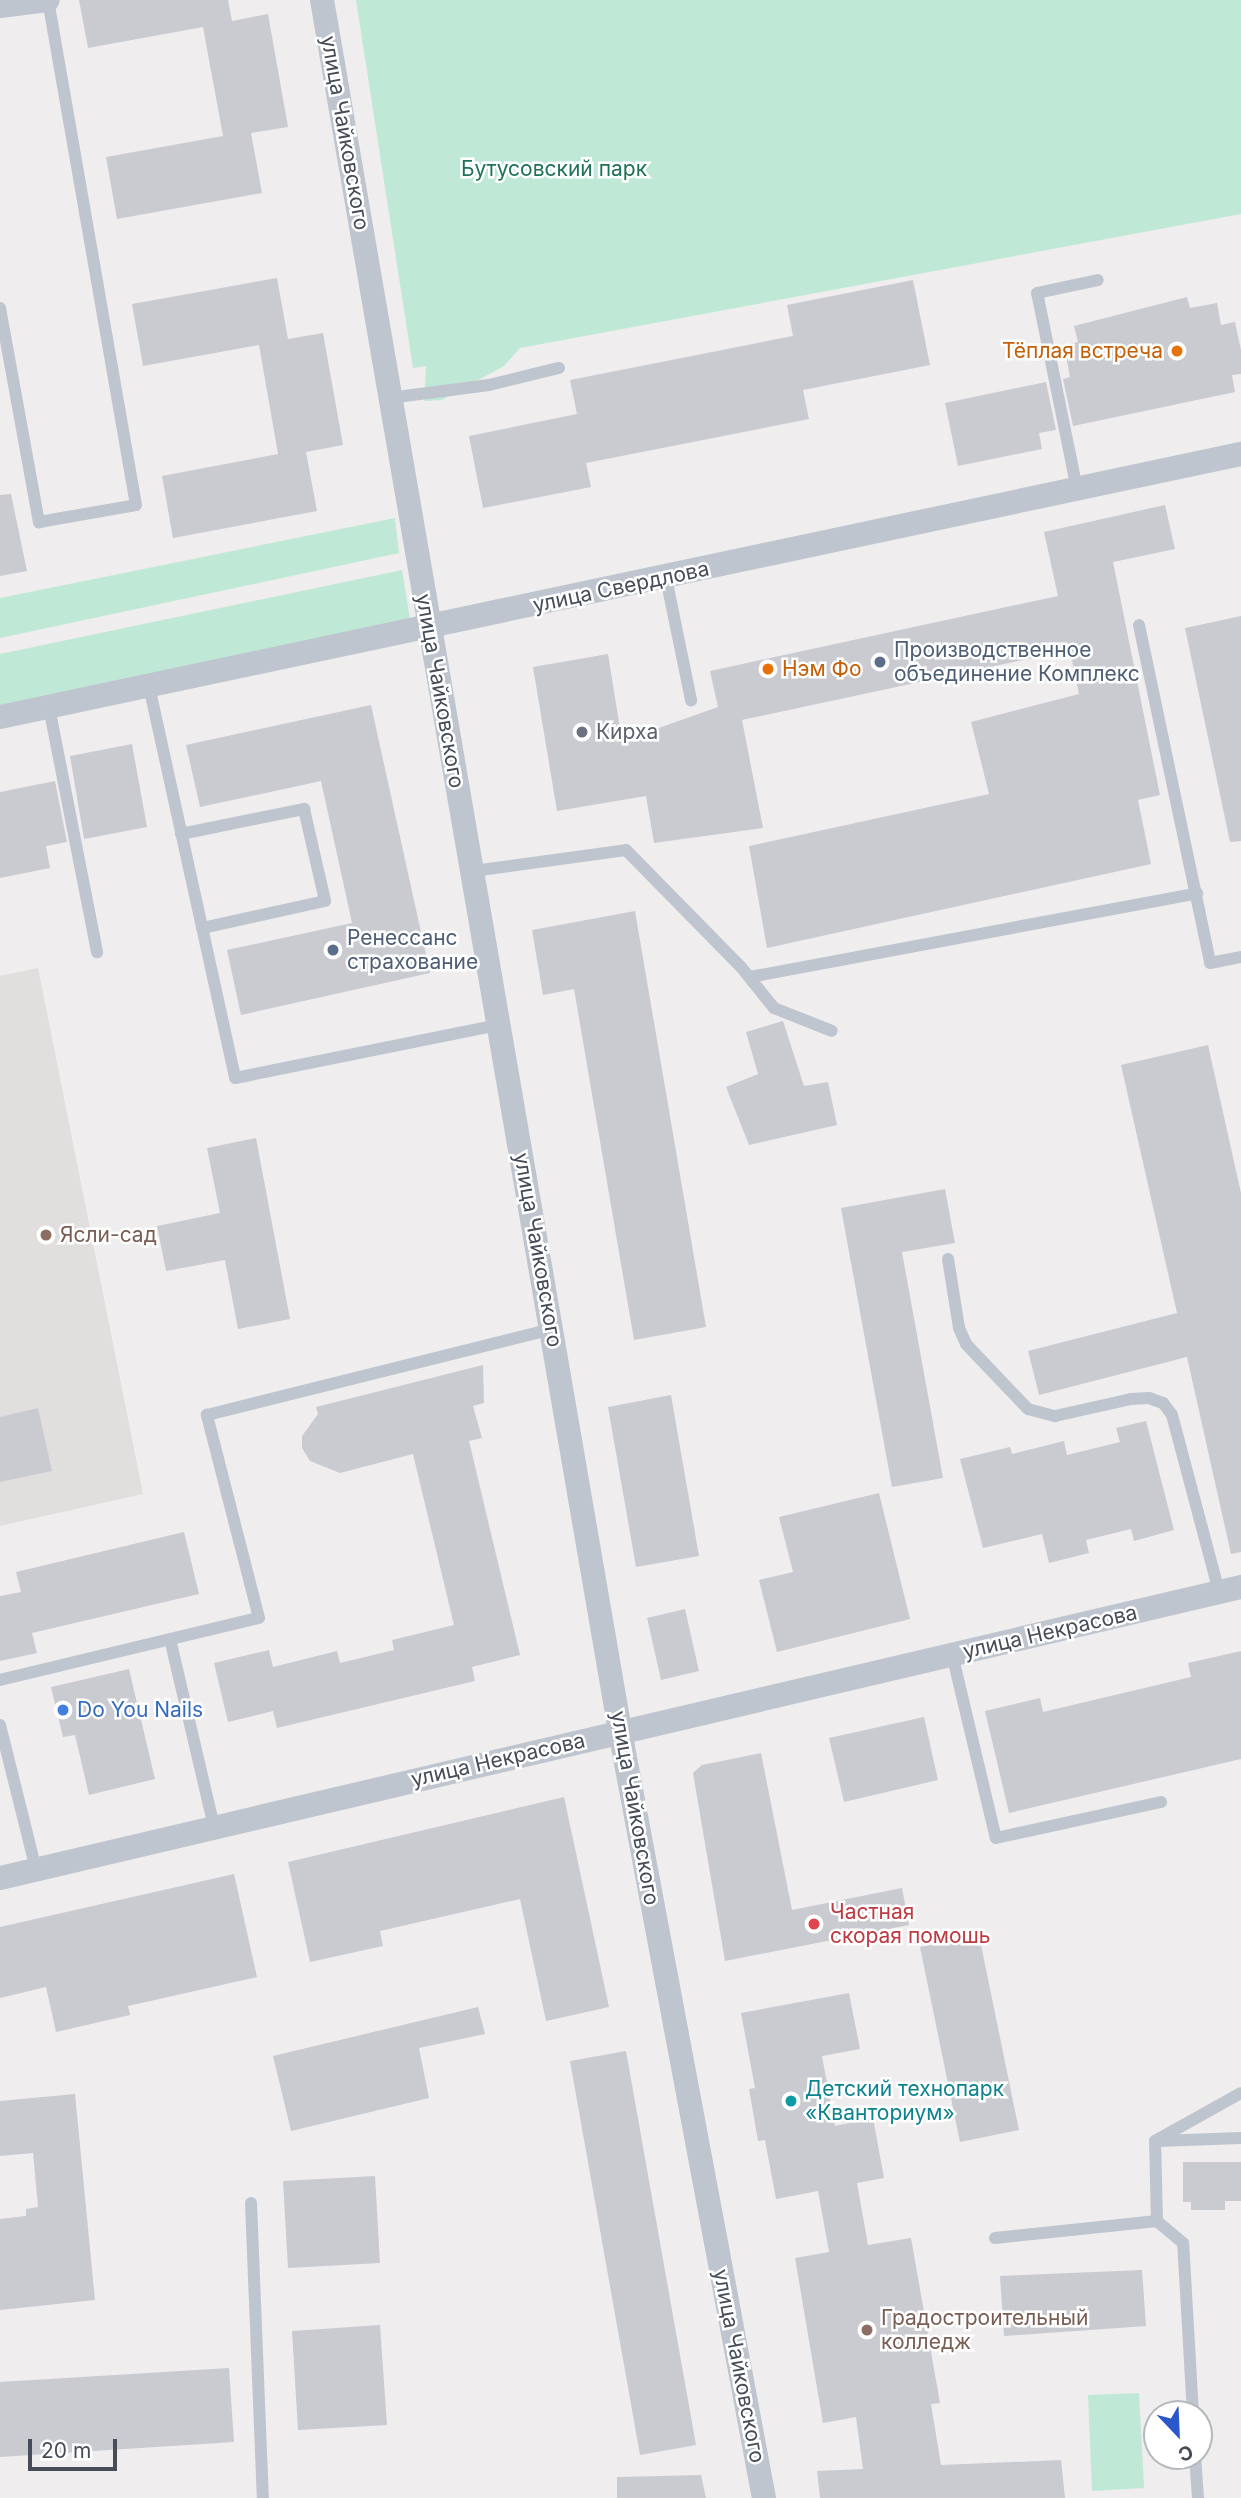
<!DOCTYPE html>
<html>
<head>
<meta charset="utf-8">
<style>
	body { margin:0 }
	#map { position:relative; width:1241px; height:2498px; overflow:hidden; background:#efeded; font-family:Inter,sans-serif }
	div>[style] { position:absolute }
	.education>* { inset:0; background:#e0dfde }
	.green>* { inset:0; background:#bfe9d6 }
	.building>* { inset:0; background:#cacbd1 }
	.service>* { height:12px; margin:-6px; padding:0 6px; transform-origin:6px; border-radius:6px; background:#bfc5ce }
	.minor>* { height:24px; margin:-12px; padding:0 12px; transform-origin:12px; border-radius:12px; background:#bfc5ce }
	.dots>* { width:19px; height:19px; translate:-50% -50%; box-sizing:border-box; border:4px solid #fff; border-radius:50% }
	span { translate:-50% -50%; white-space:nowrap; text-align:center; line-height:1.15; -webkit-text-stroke:5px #fff; paint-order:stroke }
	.street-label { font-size:21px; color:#474d58 }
	.park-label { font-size:21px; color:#207256 }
	.food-label { font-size:21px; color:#c56008 }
	.right { translate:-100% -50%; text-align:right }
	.left { translate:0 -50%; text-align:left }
	.service-label { font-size:21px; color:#4e5e75 }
	.worship-label { font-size:21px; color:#5b616d }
	.education-label { font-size:21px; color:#785e54 }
	.shop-label { font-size:21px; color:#366cbe }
	.health-label { font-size:21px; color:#be3a42 }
	.culture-label { font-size:21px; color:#0d838f }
	.north { position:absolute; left:1143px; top:2400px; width:70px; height:70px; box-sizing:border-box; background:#fff; border:2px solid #b5b8bc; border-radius:50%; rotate:157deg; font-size:19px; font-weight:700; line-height:28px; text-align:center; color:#474d58 }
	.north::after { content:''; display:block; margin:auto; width:24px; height:32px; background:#2b57cb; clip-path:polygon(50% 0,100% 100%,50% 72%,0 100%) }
	.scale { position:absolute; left:28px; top:2439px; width:89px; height:32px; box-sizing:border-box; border:4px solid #474d58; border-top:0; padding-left:9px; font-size:21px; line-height:24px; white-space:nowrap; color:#474d58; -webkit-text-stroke:5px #fff; paint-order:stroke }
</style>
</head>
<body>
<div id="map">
	<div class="education">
		<i style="clip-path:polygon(38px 968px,143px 1494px,0 1526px,0 976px)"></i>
	</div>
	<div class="green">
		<i style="clip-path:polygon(356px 0,1241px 0,1241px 214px,520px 348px,504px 366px,442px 400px,424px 401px,426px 366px,413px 368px)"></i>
		<i style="clip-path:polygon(395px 518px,399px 553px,0 638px,0 598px)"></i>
		<i style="clip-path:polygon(402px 570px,410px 619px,0 705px,0 654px)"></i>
		<i style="clip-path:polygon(1139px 2393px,1144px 2488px,1092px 2491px,1088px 2395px)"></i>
	</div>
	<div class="building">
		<i style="clip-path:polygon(79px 0,228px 0,232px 21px,268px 14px,288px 127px,251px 133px,262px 193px,117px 219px,106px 157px,223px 136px,203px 27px,88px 48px)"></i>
		<i style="clip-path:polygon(277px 278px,288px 339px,323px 333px,343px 445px,306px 452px,317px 511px,173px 538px,162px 476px,278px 454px,259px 345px,143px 366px,132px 304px)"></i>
		<i style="clip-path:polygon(913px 280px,930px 365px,803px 390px,809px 419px,586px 463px,591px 487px,483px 508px,469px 436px,577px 414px,570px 380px,793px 336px,787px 305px)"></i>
		<i style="clip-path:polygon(1187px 297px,1190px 308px,1217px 303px,1221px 325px,1235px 322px,1241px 350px,1241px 374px,1232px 375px,1235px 392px,1073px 426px,1063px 379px,1070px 377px,1064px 345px,1078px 342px,1074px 326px)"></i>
		<i style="clip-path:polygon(1046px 382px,1056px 430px,1039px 433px,1042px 449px,958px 466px,945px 403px)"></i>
		<i style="clip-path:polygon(11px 494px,27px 571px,0 576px,0 495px)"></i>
		<i style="clip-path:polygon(1165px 505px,1175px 549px,1113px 562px,1160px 795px,1138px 800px,1151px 864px,767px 948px,749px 846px,989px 794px,971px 722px,1079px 694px,1070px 650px,742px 720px,763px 828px,654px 843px,646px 796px,557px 811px,533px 667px,608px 654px,622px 741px,718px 707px,710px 671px,1058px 596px,1044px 532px)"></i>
		<i style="clip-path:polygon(1241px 616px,1241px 841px,1230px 842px,1185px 628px)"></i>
		<i style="clip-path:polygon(371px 705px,430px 973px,241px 1015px,227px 950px,352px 923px,321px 781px,200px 807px,186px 745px)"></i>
		<i style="clip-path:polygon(132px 744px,147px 827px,84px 839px,70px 756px)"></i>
		<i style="clip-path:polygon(55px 781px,67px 842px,46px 846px,50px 868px,0 878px,0 792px)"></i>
		<i style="clip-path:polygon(635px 911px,706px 1327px,634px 1340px,574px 989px,543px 995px,532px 930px)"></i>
		<i style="clip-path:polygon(783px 1021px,804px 1086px,828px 1082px,837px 1125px,749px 1145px,726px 1087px,758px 1074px,746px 1032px)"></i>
		<i style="clip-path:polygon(1208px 1045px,1241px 1193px,1241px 1552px,1231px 1554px,1187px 1357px,1039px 1395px,1028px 1351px,1177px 1313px,1121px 1065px)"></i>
		<i style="clip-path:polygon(256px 1138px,290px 1319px,238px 1329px,225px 1260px,166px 1271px,157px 1226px,220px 1213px,207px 1148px)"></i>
		<i style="clip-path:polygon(945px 1189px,955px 1243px,902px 1252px,943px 1478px,892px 1487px,841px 1208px)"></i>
		<i style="clip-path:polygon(483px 1365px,484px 1403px,473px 1406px,482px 1438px,469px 1441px,520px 1655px,472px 1667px,475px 1681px,277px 1728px,273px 1711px,228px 1722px,214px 1663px,269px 1650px,273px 1667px,337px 1651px,340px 1663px,394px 1650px,392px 1640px,454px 1625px,413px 1454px,340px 1473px,310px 1461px,302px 1448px,302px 1436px,318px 1414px,316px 1407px)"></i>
		<i style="clip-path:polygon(671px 1395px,699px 1556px,636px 1567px,608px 1407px)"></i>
		<i style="clip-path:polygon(38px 1408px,52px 1471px,0 1482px,0 1417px)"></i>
		<i style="clip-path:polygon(1146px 1421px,1174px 1530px,1134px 1541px,1131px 1529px,1086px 1540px,1089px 1553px,1049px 1563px,1042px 1534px,983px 1548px,960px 1459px,1010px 1447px,1012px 1454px,1064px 1441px,1067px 1455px,1120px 1442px,1116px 1428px)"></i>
		<i style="clip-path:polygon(879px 1493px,910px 1619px,777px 1652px,759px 1580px,793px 1572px,779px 1517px)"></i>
		<i style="clip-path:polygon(184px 1532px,199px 1594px,32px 1633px,37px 1653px,0 1661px,0 1596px,21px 1592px,16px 1572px)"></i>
		<i style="clip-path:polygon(685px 1609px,699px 1671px,661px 1680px,647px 1618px)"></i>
		<i style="clip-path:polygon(1241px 1651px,1241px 1759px,1009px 1813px,985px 1711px,1040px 1698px,1043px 1712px,1191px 1677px,1188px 1663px)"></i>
		<i style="clip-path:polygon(129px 1669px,155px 1779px,89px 1795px,75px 1735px,63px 1737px,51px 1687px)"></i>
		<i style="clip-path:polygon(924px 1717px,938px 1780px,844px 1802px,829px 1738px)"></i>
		<i style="clip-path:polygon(761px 1753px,792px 1910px,902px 1888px,909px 1925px,725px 1961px,693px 1773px,702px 1765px)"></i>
		<i style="clip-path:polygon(564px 1797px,609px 2007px,546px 2021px,520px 1899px,380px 1931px,383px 1946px,310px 1962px,288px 1862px)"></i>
		<i style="clip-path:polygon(234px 1874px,257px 1977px,128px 2006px,130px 2015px,56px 2032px,46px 1987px,0 1998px,0 1927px)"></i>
		<i style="clip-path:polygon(979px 1935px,1019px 2130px,960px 2142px,920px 1947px)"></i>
		<i style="clip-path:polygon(849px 1993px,860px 2049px,822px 2056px,835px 2126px,873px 2118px,884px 2178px,857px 2183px,868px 2245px,911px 2238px,940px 2403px,931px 2404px,941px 2465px,1061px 2460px,1065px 2498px,820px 2498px,817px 2471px,863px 2469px,856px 2417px,823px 2423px,795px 2258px,829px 2252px,818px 2191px,776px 2199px,765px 2140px,758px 2141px,749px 2089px,755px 2088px,741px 2013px)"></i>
		<i style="clip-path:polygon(478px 2007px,485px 2034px,419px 2048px,429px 2098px,291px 2131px,273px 2056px)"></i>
		<i style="clip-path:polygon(626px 2051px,696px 2445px,640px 2455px,570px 2061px)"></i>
		<i style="clip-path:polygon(75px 2094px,95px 2300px,0 2310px,0 2219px,26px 2216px,26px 2209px,38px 2207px,33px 2153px,0 2156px,0 2101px)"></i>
		<i style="clip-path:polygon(1183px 2162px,1241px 2162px,1241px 2201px,1225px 2201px,1225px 2210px,1191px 2210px,1191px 2202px,1183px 2202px)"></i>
		<i style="clip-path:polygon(375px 2176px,380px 2263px,288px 2268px,283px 2181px)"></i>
		<i style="clip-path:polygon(1142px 2270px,1146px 2326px,1004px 2336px,1000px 2276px)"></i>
		<i style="clip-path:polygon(380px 2325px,387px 2425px,298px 2430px,292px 2331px)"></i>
		<i style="clip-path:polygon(229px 2368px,234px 2442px,0 2457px,0 2382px)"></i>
		<i style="clip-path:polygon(701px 2475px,706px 2498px,617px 2498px,617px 2477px)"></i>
	</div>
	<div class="service">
		<i style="left:0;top:308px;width:218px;rotate:79.7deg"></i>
		<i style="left:39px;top:522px;width:98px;rotate:-9.9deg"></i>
		<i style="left:136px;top:505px;width:513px;rotate:-99.88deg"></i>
		<i style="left:389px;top:398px;width:101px;rotate:-7.4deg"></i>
		<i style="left:489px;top:385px;width:72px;rotate:-13.7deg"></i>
		<i style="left:1077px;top:489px;width:200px;rotate:-101.5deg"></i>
		<i style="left:1037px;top:293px;width:62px;rotate:-12deg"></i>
		<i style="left:666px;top:578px;width:125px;rotate:78.4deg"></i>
		<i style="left:1139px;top:625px;width:345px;rotate:78.1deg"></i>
		<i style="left:1210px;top:963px;width:32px;rotate:-11deg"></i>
		<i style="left:149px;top:686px;width:401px;rotate:77.6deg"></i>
		<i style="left:235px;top:1078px;width:269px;rotate:-11.4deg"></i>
		<i style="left:49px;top:707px;width:250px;rotate:78.9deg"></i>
		<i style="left:181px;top:834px;width:126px;rotate:-11.5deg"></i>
		<i style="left:304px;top:809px;width:94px;rotate:77.1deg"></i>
		<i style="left:325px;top:901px;width:126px;rotate:167.6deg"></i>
		<i style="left:473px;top:871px;width:154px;rotate:-7.8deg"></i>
		<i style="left:626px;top:850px;width:164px;rotate:45.5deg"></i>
		<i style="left:741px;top:967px;width:53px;rotate:51.2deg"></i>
		<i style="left:774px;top:1008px;width:62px;rotate:21.6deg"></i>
		<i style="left:750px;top:977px;width:455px;rotate:-10.6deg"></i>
		<i style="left:948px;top:1259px;width:70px;rotate:80.9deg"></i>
		<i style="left:959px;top:1328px;width:17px;rotate:66deg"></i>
		<i style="left:966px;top:1344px;width:90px;rotate:46.4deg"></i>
		<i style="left:1028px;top:1409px;width:28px;rotate:15deg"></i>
		<i style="left:1055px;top:1416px;width:78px;rotate:-12.6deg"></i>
		<i style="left:1131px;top:1399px;width:18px;rotate:-3deg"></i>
		<i style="left:1149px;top:1398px;width:15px;rotate:20deg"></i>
		<i style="left:1163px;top:1403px;width:15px;rotate:53deg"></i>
		<i style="left:1172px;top:1415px;width:183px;rotate:75.1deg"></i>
		<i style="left:170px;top:1639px;width:193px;rotate:76.8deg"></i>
		<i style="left:952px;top:1654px;width:189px;rotate:76.6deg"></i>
		<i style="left:996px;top:1838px;width:169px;rotate:-12.3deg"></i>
		<i style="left:0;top:1680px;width:266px;rotate:-13.5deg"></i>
		<i style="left:259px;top:1618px;width:210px;rotate:-104.4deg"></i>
		<i style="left:207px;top:1415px;width:356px;rotate:-14deg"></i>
		<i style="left:0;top:1725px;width:148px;rotate:76deg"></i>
		<i style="left:1157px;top:2141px;width:84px;rotate:-2deg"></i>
		<i style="left:251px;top:2203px;width:295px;rotate:87.7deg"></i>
		<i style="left:995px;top:2238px;width:163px;rotate:-6deg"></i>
		<i style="left:1193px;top:2414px;width:171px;rotate:-93.3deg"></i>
		<i style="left:1183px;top:2243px;width:34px;rotate:-140deg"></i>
		<i style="left:1157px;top:2221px;width:80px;rotate:-91.4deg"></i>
		<i style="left:1155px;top:2141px;width:98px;rotate:-29.2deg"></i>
		<i style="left:1195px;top:2456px;width:42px;rotate:85.9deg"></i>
	</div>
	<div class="minor">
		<i style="left:322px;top:0;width:1756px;rotate:80.23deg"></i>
		<i style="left:620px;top:1731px;width:780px;rotate:79.37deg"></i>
		<i style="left:0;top:6px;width:48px;rotate:-7.1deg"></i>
		<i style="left:0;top:717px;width:1269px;rotate:-11.97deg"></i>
		<i style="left:0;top:1878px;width:1275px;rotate:-13.2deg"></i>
	</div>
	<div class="dots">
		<i style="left:1177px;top:351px;background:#e8710a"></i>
		<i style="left:880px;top:662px;background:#5c6f8a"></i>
		<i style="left:768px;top:669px;background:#e8710a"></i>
		<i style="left:582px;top:732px;background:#6b7280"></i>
		<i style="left:333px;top:950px;background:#5c6f8a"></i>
		<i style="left:46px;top:1235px;background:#8d6e63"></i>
		<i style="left:63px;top:1710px;background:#3f7fe0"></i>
		<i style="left:814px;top:1924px;background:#e0444e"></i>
		<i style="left:791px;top:2101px;background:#0f9aa8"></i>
		<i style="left:867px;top:2330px;background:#8d6e63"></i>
	</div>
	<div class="street-label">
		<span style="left:345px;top:133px;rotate:80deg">улица Чайковского</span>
		<span style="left:621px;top:587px;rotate:-12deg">улица Свердлова</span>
		<span style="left:440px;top:691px;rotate:80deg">улица Чайковского</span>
		<span style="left:538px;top:1250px;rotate:80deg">улица Чайковского</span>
		<span style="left:1050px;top:1632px;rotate:-13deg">улица Некрасова</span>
		<span style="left:498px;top:1760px;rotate:-13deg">улица Некрасова</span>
		<span style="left:635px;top:1808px;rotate:80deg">улица Чайковского</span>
		<span style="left:739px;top:2366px;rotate:79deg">улица Чайковского</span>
	</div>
	<div class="park-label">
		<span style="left:554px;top:169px">Бутусовский парк</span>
	</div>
	<div class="food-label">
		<span class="right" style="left:1163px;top:351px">Тёплая встреча</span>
		<span class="left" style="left:782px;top:669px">Нэм Фо</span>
	</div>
	<div class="service-label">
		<span class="left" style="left:894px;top:662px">Производственное<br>объединение Комплекс</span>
		<span class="left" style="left:347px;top:950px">Ренессанс<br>страхование</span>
	</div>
	<div class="worship-label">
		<span class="left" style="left:596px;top:732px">Кирха</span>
	</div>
	<div class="education-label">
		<span class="left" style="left:60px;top:1235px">Ясли-сад</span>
		<span class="left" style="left:881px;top:2330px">Градостроительный<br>колледж</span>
	</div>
	<div class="shop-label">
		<span class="left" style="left:77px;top:1710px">Do You Nails</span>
	</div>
	<div class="health-label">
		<span class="left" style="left:830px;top:1924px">Частная<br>скорая помошь</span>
	</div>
	<div class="culture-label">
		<span class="left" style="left:805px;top:2101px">Детский технопарк<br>«Кванториум»</span>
	</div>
	<div class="north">С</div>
	<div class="scale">20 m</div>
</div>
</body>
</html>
